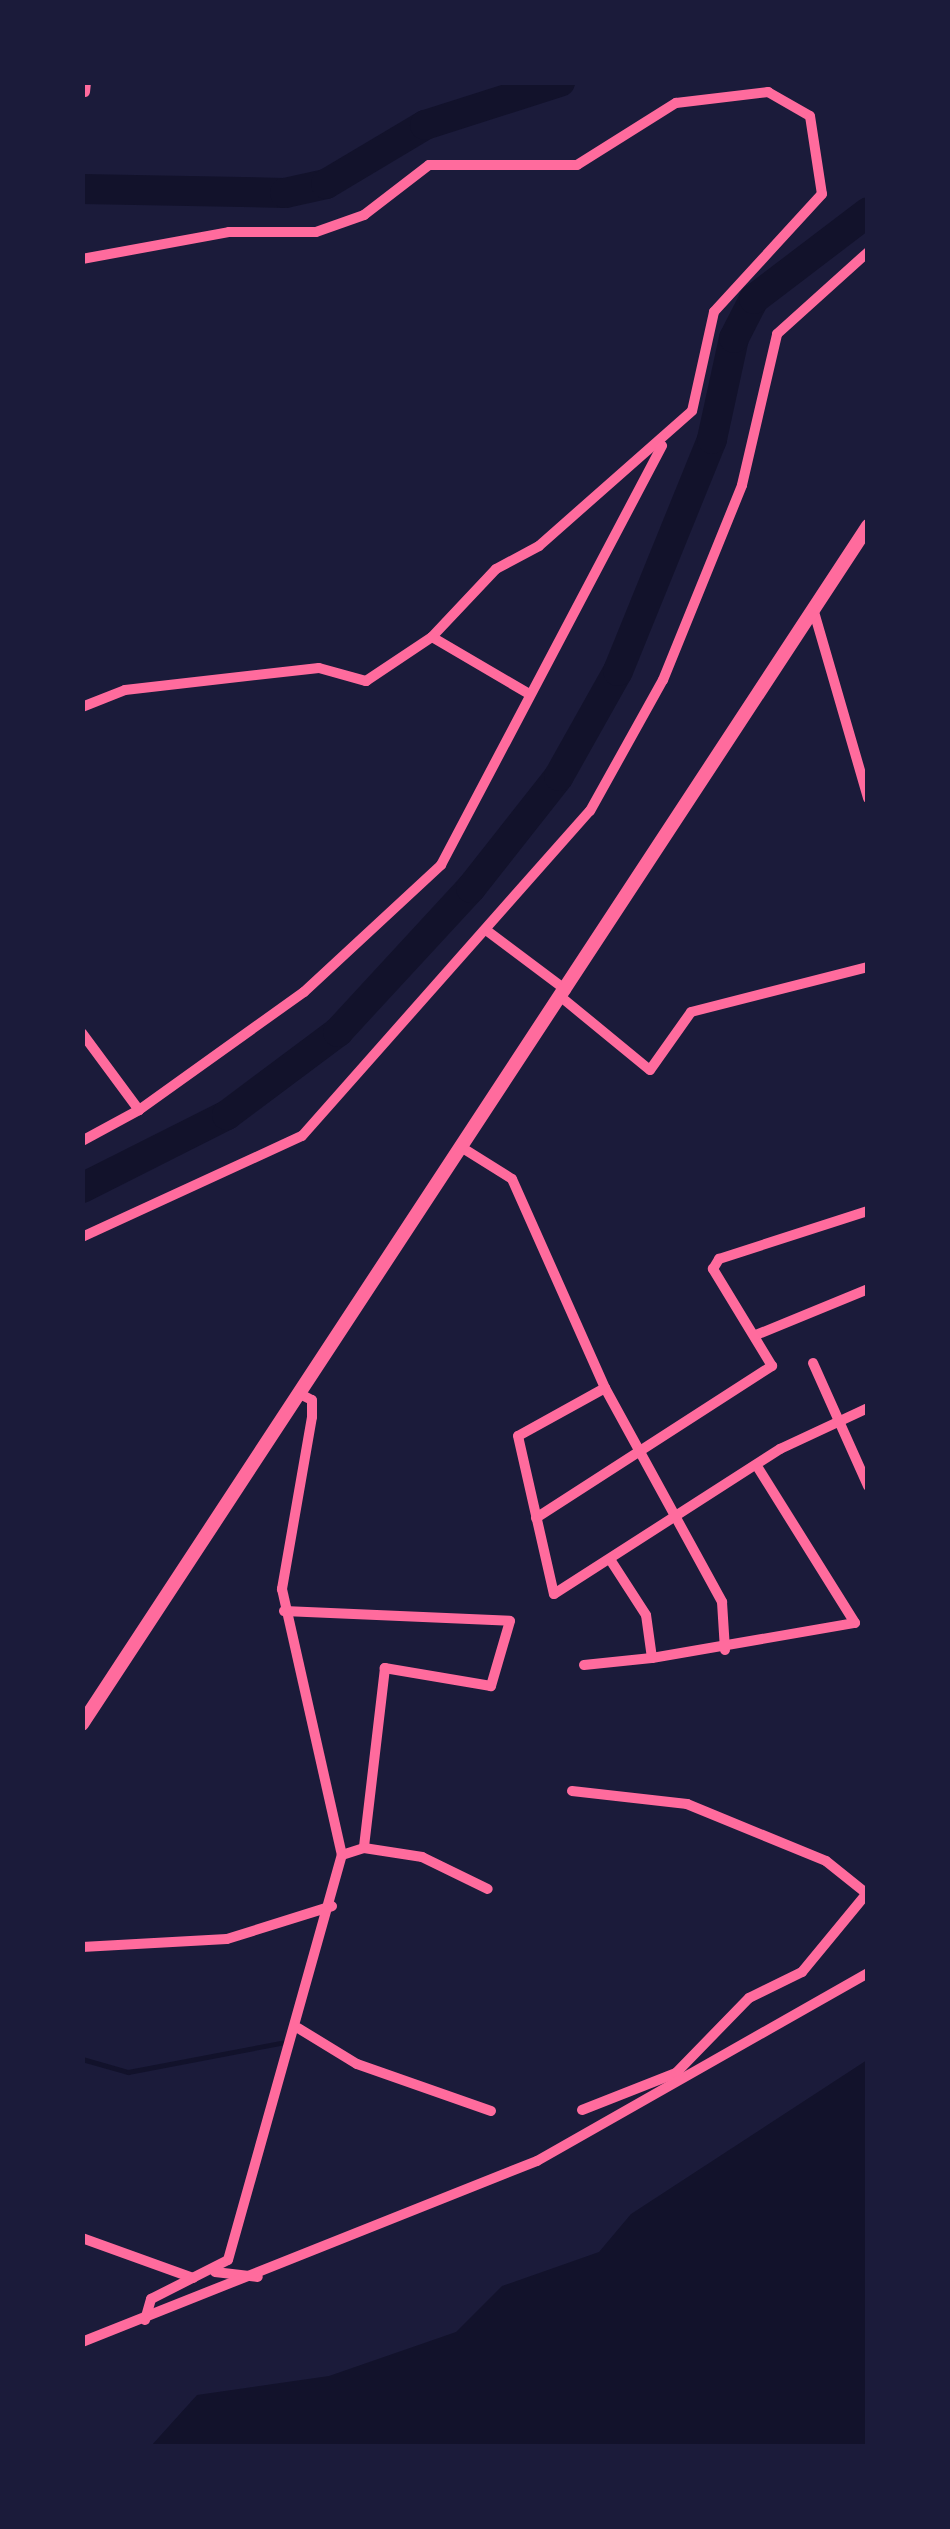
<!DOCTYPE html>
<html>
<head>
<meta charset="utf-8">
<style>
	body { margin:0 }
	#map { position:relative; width:950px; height:2529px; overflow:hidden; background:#1b1b3a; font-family:"Open Sans",sans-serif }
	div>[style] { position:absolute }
	.water>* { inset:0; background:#12122b }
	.stream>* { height:5px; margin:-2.5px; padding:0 2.5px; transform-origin:2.5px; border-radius:2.5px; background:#12122b }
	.river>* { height:30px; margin:-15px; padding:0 15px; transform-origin:15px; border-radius:15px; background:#12122b }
	.minor>* { height:10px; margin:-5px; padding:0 5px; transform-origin:5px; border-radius:5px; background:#ff6b9d }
	.secondary>* { height:14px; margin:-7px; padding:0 7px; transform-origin:7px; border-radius:7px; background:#ff6b9d }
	span { translate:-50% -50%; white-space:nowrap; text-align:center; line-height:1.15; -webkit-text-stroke:9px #1b1b3a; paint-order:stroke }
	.frame { position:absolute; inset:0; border:85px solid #1b1b3a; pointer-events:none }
</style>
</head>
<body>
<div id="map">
	<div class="water">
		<i style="clip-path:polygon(867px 2060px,867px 2446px,151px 2446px,197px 2395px,329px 2376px,456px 2332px,502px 2286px,599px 2252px,631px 2214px)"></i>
	</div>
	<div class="stream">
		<i style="left:82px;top:2059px;width:48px;rotate:15.8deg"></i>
		<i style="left:128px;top:2072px;width:161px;rotate:-10.8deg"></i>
	</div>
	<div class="river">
		<i style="left:82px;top:189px;width:203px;rotate:1.1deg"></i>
		<i style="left:285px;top:193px;width:42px;rotate:-12.4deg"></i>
		<i style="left:326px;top:184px;width:115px;rotate:-30.8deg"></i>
		<i style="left:425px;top:125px;width:142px;rotate:-17.7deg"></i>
		<i style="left:82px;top:1188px;width:162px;rotate:-26.7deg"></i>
		<i style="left:227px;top:1115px;width:139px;rotate:-36.8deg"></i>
		<i style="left:338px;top:1032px;width:196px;rotate:-47.3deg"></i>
		<i style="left:471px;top:888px;width:142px;rotate:-51.8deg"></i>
		<i style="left:559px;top:776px;width:120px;rotate:-60.7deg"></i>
		<i style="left:618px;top:671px;width:250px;rotate:-67.9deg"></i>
		<i style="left:712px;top:439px;width:103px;rotate:-77.7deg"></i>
		<i style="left:734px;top:338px;width:44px;rotate:-62.9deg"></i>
		<i style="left:754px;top:299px;width:143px;rotate:-37.3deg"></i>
	</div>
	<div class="minor">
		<i style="left:85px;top:92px;width:10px;rotate:-84deg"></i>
		<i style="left:82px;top:259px;width:149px;rotate:-10.4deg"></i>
		<i style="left:229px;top:232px;width:87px"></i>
		<i style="left:316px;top:232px;width:51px;rotate:-19.5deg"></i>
		<i style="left:364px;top:215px;width:82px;rotate:-37.6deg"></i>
		<i style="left:429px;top:165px;width:148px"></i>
		<i style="left:577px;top:165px;width:117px;rotate:-32.1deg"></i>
		<i style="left:676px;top:103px;width:93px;rotate:-6.8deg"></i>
		<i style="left:768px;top:92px;width:48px;rotate:29.7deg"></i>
		<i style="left:810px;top:116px;width:79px;rotate:81.3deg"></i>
		<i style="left:822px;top:194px;width:160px;rotate:132.5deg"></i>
		<i style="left:714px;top:312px;width:101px;rotate:102.5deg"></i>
		<i style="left:692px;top:411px;width:204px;rotate:138.6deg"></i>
		<i style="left:539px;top:546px;width:49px;rotate:151.9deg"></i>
		<i style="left:496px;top:569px;width:93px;rotate:133.3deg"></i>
		<i style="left:814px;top:612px;width:194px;rotate:73.8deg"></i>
		<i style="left:82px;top:707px;width:46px;rotate:-21.6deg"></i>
		<i style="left:125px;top:690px;width:195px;rotate:-6.5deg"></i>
		<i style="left:319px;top:668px;width:49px;rotate:15.5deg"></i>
		<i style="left:366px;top:681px;width:79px;rotate:-33.7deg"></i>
		<i style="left:432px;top:637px;width:113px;rotate:30.4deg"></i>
		<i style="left:486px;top:930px;width:100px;rotate:36.9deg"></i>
		<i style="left:561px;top:997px;width:115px;rotate:39.4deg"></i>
		<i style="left:650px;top:1070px;width:71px;rotate:-54.7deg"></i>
		<i style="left:691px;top:1012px;width:183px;rotate:-14.3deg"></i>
		<i style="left:82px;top:1033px;width:96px;rotate:53.5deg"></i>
		<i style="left:139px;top:1110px;width:65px;rotate:151.5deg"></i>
		<i style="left:139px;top:1110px;width:203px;rotate:-35.6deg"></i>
		<i style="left:304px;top:992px;width:187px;rotate:-42.8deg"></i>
		<i style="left:441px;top:865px;width:474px;rotate:-62.2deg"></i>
		<i style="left:461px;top:1147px;width:60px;rotate:32.1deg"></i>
		<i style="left:512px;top:1179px;width:229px;rotate:66deg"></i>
		<i style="left:605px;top:1388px;width:99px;rotate:151.1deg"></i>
		<i style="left:518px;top:1436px;width:162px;rotate:77.2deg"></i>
		<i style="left:554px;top:1594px;width:269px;rotate:-32.7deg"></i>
		<i style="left:780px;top:1449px;width:97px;rotate:-25deg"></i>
		<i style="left:82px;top:1237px;width:242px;rotate:-24.7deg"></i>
		<i style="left:302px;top:1136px;width:434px;rotate:-48.5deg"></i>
		<i style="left:590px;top:811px;width:150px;rotate:-60.9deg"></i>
		<i style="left:663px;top:680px;width:210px;rotate:-67.9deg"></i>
		<i style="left:742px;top:485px;width:155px;rotate:-76.9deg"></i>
		<i style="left:777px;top:334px;width:122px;rotate:-42deg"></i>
		<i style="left:756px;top:1335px;width:121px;rotate:-22.3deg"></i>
		<i style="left:813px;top:1363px;width:135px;rotate:65.9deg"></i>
		<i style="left:605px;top:1388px;width:244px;rotate:61.3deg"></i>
		<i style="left:722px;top:1602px;width:48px;rotate:86.4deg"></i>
		<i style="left:300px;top:1394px;width:13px;rotate:27deg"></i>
		<i style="left:312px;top:1400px;width:17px;rotate:90deg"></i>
		<i style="left:312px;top:1417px;width:175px;rotate:99.9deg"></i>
		<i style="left:282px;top:1589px;width:273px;rotate:77.3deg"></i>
		<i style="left:536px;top:1518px;width:281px;rotate:-32.8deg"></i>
		<i style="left:772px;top:1366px;width:114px;rotate:-121.3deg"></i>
		<i style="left:713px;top:1269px;width:12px;rotate:-59deg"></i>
		<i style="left:719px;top:1259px;width:157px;rotate:-17.9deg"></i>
		<i style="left:284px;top:1611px;width:226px;rotate:2.5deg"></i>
		<i style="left:510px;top:1621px;width:68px;rotate:106.3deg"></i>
		<i style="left:491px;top:1686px;width:108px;rotate:-170.4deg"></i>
		<i style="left:385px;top:1668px;width:181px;rotate:96.7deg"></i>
		<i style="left:364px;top:1848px;width:59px;rotate:8.8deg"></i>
		<i style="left:422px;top:1857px;width:73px;rotate:25.9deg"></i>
		<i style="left:652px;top:1658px;width:206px;rotate:-9.8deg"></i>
		<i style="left:855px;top:1623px;width:185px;rotate:-122deg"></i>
		<i style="left:584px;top:1665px;width:68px;rotate:-5.9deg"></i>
		<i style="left:652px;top:1658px;width:43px;rotate:-97.9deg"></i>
		<i style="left:646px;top:1615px;width:64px;rotate:-122.9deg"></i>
		<i style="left:572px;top:1791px;width:116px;rotate:6.4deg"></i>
		<i style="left:687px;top:1804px;width:150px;rotate:22.3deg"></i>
		<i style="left:826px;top:1861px;width:51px;rotate:38.7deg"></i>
		<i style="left:82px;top:1947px;width:145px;rotate:-3.2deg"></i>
		<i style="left:227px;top:1939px;width:110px;rotate:-17.4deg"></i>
		<i style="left:298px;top:2028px;width:69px;rotate:31.4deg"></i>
		<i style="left:357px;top:2064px;width:142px;rotate:19.3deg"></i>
		<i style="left:582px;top:2110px;width:101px;rotate:-21.5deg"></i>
		<i style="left:676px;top:2073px;width:105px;rotate:-45.8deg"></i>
		<i style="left:749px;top:1998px;width:59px;rotate:-26.1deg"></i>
		<i style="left:802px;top:1972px;width:104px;rotate:-50.5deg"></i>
		<i style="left:82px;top:2238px;width:118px;rotate:19.8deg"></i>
		<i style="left:215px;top:2272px;width:43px;rotate:6.6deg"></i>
		<i style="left:145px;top:2320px;width:22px;rotate:-74deg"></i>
		<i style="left:151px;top:2299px;width:86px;rotate:-26.9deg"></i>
		<i style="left:228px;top:2260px;width:421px;rotate:-74.3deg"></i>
		<i style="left:342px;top:1855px;width:23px;rotate:-18deg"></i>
		<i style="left:82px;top:2342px;width:490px;rotate:-21.7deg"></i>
		<i style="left:537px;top:2161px;width:381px;rotate:-29.6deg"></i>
	</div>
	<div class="secondary">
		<i style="left:82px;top:1724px;width:1433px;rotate:-56.73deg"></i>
	</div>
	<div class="frame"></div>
</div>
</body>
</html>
